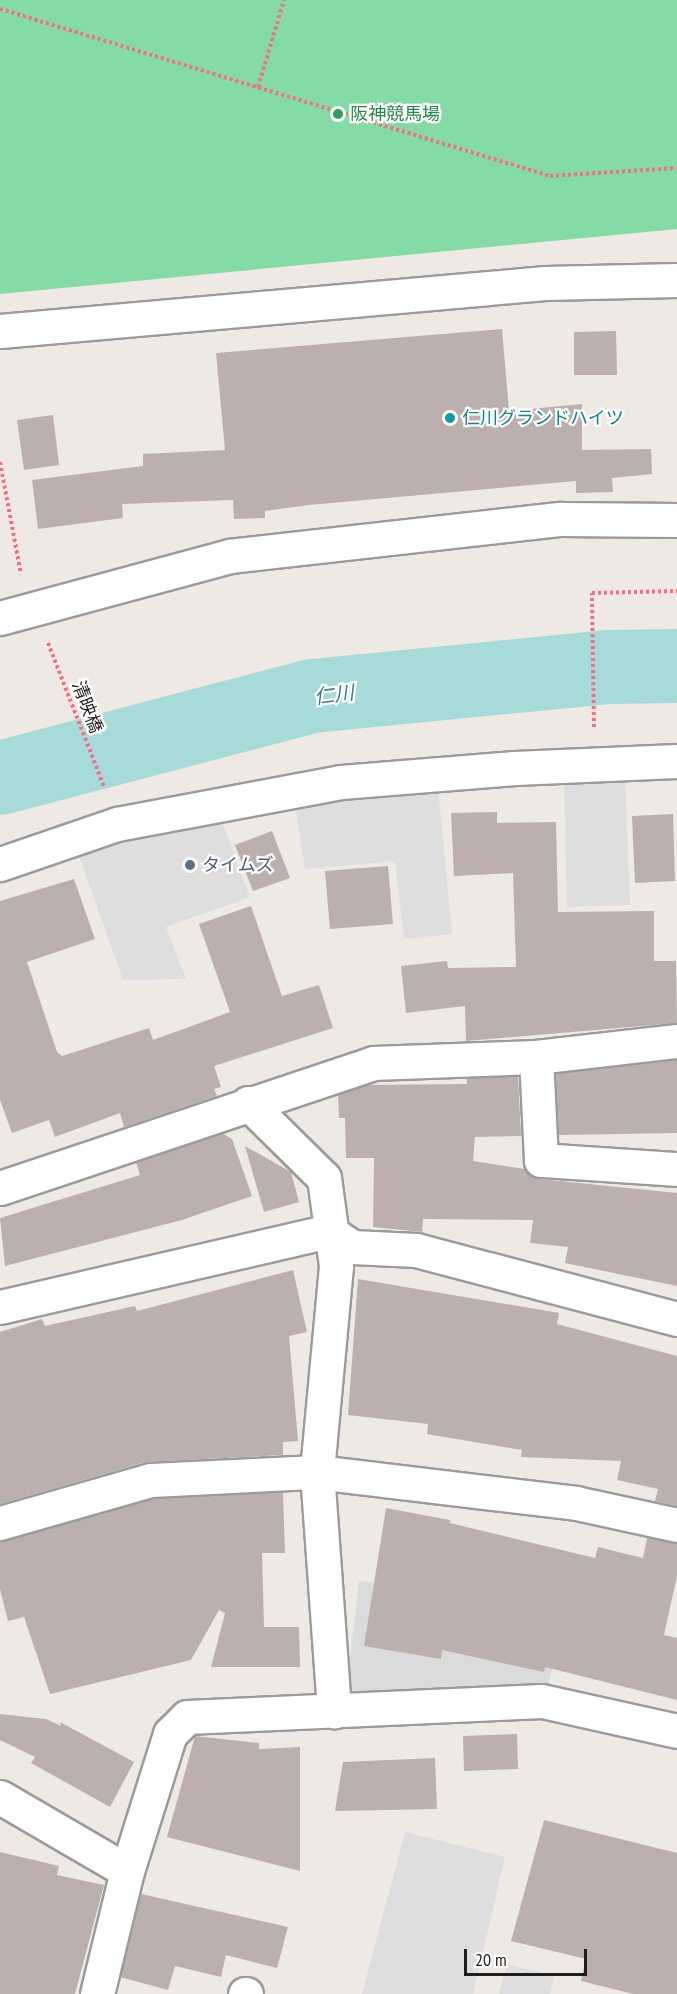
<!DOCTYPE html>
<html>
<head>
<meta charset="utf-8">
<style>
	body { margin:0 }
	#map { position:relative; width:677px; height:1994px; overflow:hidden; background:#efe9e4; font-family:"PT Sans Narrow","Noto Sans JP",sans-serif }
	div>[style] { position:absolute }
	.residential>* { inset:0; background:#dcdbdb }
	.pitch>* { inset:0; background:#85dba5 }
	.parking>* { inset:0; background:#dedede }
	.river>* { height:74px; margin:-37px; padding:0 37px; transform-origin:37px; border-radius:37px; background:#a6dbda }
	.building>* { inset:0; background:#bbb0ae }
	.path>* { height:4px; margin-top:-2px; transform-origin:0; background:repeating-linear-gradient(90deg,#f56f81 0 3px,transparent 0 6px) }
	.roads { filter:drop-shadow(2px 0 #9b9b9b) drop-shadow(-2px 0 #9b9b9b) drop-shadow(0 2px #9b9b9b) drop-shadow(0 -2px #9b9b9b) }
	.minor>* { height:33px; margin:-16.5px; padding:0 16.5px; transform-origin:16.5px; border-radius:16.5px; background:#fff }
	.dots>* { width:16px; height:16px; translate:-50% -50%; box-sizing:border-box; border:3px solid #fff; border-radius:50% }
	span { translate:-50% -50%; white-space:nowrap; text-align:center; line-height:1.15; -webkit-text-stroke:4.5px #fff; paint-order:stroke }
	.leisure-label { font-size:18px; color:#27864d }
	.left { translate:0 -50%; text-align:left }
	.culture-label { font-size:18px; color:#0d838f }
	.street-label { font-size:18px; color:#1e1e1e }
	.service-label { font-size:18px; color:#4e5e75 }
	.water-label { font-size:20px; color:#41788b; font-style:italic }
	.scale { position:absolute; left:464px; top:1949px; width:123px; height:27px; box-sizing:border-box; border:3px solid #1e1e1e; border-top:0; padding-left:8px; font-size:18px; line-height:21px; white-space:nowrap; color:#1e1e1e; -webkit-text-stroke:4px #fff; paint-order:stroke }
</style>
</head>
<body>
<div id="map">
	<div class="residential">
		<i style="clip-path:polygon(359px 1581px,569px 1608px,548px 1684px,542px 1689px,453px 1692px,354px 1691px,347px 1685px)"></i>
	</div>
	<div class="pitch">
		<i style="clip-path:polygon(0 0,677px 0,677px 229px,0 294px)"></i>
	</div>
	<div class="parking">
		<i style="clip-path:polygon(625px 776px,630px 905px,567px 907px,564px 778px)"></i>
		<i style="clip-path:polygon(438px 787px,452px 934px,404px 939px,395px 861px,305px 869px,294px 799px)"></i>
		<i style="clip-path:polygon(218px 811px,250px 897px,166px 927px,186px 979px,123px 980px,78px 853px)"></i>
		<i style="clip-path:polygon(405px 1832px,505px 1857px,473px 1994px,362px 1994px)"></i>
		<i style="clip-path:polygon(507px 1964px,554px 1976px,550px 1994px,499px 1994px)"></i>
	</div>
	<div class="river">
		<i style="left:0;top:778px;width:324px;rotate:-14.7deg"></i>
		<i style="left:313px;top:696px;width:298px;rotate:-5.6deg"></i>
		<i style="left:610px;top:667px;width:67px;rotate:-0.9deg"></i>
	</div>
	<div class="building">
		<i style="clip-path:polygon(502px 329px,509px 411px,582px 404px,582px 450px,651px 449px,652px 474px,612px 478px,613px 492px,576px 493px,576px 481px,309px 505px,265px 511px,265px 518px,234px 519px,233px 500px,122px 504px,123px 518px,38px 529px,32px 480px,143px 466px,143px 454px,225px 450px,216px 353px)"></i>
		<i style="clip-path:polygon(616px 331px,617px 375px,574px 375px,574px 332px)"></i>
		<i style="clip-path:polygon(53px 415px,59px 465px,24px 470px,17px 420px)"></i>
		<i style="clip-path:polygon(497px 812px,497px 823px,556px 822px,558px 912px,654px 911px,654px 961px,676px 961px,677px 1023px,466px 1041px,465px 1006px,406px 1013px,401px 966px,447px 961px,448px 968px,516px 967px,513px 873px,454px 876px,451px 813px)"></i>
		<i style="clip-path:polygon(673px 814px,675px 881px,635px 883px,632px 816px)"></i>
		<i style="clip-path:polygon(272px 831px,290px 878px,253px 891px,235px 845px)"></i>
		<i style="clip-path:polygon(388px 866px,393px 924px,330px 929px,325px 871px)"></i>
		<i style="clip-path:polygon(74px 879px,95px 939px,27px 962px,57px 1052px,62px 1056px,149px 1028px,153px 1040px,230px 1012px,199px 924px,251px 906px,282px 996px,319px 985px,333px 1028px,214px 1066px,221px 1087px,214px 1089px,217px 1096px,124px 1127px,120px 1113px,55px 1137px,49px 1120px,12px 1133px,0 1100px,0 901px)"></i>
		<i style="clip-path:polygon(677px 1060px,677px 1133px,559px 1135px,556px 1074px)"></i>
		<i style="clip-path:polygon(518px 1076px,521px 1136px,475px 1137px,473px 1161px,525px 1169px,540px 1179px,677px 1193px,677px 1286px,565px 1263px,568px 1247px,530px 1243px,533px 1220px,423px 1219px,422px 1232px,373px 1227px,374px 1158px,346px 1158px,345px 1118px,339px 1118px,338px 1095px,365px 1085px,467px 1084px,467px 1078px)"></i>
		<i style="clip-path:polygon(222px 1133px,232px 1139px,252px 1196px,182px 1220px,5px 1266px,0 1218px,140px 1175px,136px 1162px)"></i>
		<i style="clip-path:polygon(245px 1146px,291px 1172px,299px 1202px,264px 1212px)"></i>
		<i style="clip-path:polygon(293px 1270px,307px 1332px,289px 1336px,298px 1441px,283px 1442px,283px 1455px,146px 1462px,0 1504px,0 1332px,42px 1319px,45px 1326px,135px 1306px,137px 1311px)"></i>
		<i style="clip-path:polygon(358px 1279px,559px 1313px,557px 1324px,677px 1356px,677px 1506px,655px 1501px,658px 1489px,617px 1480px,621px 1461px,521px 1457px,522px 1450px,427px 1434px,428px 1424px,348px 1415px)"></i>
		<i style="clip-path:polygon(283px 1492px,285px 1553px,262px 1553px,264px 1627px,299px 1627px,300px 1667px,211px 1667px,225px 1613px,219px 1610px,191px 1660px,50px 1694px,24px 1617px,8px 1621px,0 1589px,0 1541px,154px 1499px)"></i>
		<i style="clip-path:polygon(386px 1508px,450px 1520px,450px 1523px,595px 1558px,598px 1547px,643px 1558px,647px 1538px,677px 1543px,677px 1576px,664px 1635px,677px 1638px,677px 1700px,545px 1667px,544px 1672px,442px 1650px,441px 1659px,364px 1646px)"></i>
		<i style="clip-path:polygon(0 1714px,46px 1719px,61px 1726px,60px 1722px,134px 1762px,110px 1807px,31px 1763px,35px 1757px,0 1740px)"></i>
		<i style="clip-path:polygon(517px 1734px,518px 1769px,464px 1771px,463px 1736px)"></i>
		<i style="clip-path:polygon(195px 1736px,259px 1743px,259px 1749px,300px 1747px,300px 1871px,167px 1837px)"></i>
		<i style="clip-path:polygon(435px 1758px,437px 1809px,335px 1811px,343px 1762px)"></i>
		<i style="clip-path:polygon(544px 1820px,677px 1853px,677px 1994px,633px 1994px,581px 1981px,586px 1959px,511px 1941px)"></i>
		<i style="clip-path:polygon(0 1852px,59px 1866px,57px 1875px,104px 1885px,75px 1994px,0 1994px)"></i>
		<i style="clip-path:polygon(141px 1894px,288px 1927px,277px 1968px,226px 1955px,221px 1977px,175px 1966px,168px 1990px,120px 1977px)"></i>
	</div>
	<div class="path">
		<i style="left:0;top:9px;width:575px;rotate:16.89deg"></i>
		<i style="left:550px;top:176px;width:127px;rotate:-3.6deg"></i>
		<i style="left:258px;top:87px;width:91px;rotate:-73.4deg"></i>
		<i style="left:0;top:462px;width:114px;rotate:79.4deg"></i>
		<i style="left:48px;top:643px;width:155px;rotate:68.7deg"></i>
		<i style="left:594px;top:727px;width:134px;rotate:-90.9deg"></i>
		<i style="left:592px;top:593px;width:85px;rotate:-1.3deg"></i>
	</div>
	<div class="roads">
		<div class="minor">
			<i style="left:0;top:331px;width:547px;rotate:-5.03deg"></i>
			<i style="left:545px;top:283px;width:132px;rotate:-1.3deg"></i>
			<i style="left:0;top:618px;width:237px;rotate:-15.1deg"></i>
			<i style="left:229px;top:556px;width:334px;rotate:-6.4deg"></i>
			<i style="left:561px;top:519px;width:116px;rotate:0.5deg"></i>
			<i style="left:0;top:864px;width:124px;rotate:-18.9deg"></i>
			<i style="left:117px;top:824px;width:228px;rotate:-10.6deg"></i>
			<i style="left:341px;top:782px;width:174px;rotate:-4.6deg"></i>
			<i style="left:514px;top:768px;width:163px;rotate:-2.5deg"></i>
			<i style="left:536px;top:1057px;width:103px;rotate:87.2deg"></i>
			<i style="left:541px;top:1160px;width:136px;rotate:3.8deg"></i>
			<i style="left:248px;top:1103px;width:107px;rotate:44.6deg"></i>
			<i style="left:324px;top:1178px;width:89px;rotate:82.2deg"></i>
			<i style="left:336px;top:1266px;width:207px;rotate:95.3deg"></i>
			<i style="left:317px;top:1472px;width:240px;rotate:85.9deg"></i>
			<i style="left:0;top:1188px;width:393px;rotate:-18.5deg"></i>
			<i style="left:373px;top:1063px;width:163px;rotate:-2.1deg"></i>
			<i style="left:536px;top:1057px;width:142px;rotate:-6.5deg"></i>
			<i style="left:0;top:1307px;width:338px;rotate:-13deg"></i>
			<i style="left:329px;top:1231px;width:28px;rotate:35deg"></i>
			<i style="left:352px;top:1247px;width:64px;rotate:2.7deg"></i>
			<i style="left:416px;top:1250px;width:270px;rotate:14.8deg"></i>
			<i style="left:0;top:1523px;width:157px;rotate:-15.9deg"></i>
			<i style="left:151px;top:1480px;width:166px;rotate:-2.8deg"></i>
			<i style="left:317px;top:1472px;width:261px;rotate:6.8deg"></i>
			<i style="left:576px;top:1503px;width:103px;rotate:12.3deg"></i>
			<i style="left:0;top:1797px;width:147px;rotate:30.2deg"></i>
			<i style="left:97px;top:1994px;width:127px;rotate:-76.3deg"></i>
			<i style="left:127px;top:1871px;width:144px;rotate:-72.6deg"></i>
			<i style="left:170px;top:1734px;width:24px;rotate:-45deg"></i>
			<i style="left:187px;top:1717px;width:355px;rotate:-2.6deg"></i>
			<i style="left:542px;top:1701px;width:138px;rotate:12.5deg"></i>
			<i style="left:245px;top:1994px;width:1px"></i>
		</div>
	</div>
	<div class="dots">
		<i style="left:338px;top:114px;background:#2e9e5b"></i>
		<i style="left:450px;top:418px;background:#0f9aa8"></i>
		<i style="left:190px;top:865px;background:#5c6f8a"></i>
	</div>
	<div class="leisure-label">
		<span class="left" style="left:350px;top:114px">阪神競馬場</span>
	</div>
	<div class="culture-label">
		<span class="left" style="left:462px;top:418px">仁川グランドハイツ</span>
	</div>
	<div class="street-label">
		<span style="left:87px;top:707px;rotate:69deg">清映橋</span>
	</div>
	<div class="service-label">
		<span class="left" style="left:202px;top:865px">タイムズ</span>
	</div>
	<div class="water-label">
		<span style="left:334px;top:695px;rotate:-7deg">仁川</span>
	</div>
	<div class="scale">20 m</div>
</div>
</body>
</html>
